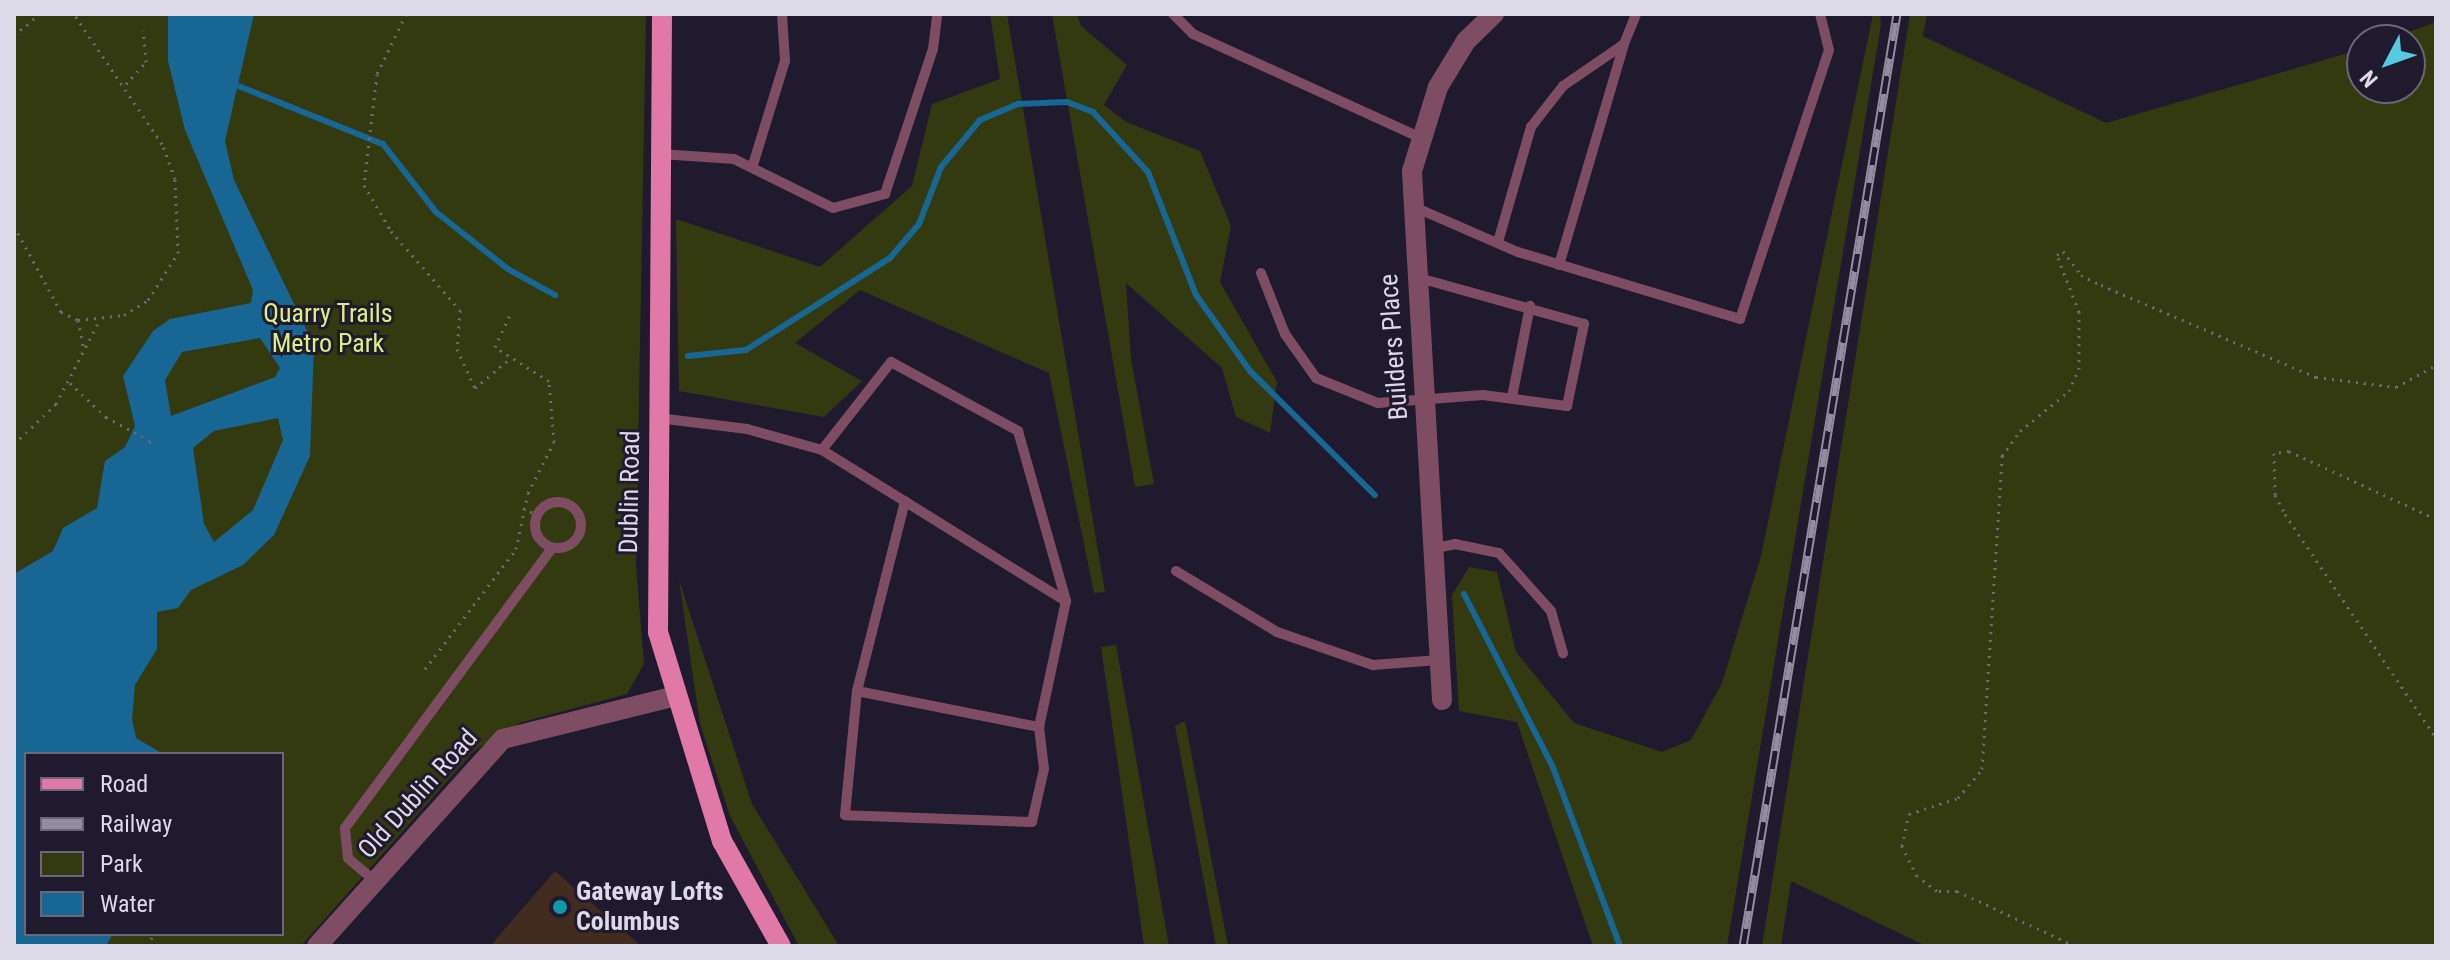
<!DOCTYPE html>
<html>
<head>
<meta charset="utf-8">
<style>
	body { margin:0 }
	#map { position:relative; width:2450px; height:960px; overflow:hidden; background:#201a2f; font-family:"Roboto Condensed",sans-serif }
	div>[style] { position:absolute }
	.green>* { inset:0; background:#343a0f }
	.water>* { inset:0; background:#186694 }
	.stream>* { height:6px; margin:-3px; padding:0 3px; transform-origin:3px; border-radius:3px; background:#186694 }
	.building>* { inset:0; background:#422b1f }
	.path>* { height:3px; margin-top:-1.5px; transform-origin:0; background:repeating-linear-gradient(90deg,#6d697b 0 2px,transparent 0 8px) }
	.lane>* { height:10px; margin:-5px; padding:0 5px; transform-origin:5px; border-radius:5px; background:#7e4d63 }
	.lane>.ring { margin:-5px; padding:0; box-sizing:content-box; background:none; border:10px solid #7e4d63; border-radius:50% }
	.street>* { height:20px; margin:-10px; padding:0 10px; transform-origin:10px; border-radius:10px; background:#7e4d63 }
	.primary>* { height:20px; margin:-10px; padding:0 10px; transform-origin:10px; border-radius:10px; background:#e078a8 }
	.rail>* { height:9px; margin-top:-4.5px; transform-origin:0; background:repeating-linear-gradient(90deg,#201a2f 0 18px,#928d9f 0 36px); box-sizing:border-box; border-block:2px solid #928d9f }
	.dots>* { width:22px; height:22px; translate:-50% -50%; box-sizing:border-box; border:4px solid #201a2f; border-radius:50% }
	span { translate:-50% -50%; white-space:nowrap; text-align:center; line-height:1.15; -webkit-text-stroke:6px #201a2f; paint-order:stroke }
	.park-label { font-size:26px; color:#dcef85 }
	.street-label { font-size:26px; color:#dcd9e8 }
	.poi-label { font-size:26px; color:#dcd9e8; font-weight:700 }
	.left { translate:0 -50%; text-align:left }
	.frame { position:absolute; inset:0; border:16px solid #dcd9e8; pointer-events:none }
	.legend { position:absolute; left:24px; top:752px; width:260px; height:184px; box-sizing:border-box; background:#201a2f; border:2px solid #6b6679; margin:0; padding:10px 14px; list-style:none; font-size:24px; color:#dcd9e8 }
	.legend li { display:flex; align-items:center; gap:16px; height:40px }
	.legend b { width:40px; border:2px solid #6b6679 }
	.north { position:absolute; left:2346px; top:24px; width:80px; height:80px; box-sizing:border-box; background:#201a2f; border:2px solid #6b6679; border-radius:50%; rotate:229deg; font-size:22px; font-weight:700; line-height:32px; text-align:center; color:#dcd9e8 }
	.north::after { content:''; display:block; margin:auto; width:28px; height:36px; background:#55cae0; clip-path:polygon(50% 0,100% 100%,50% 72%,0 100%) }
</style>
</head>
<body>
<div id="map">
	<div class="green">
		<i style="clip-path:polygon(evenodd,14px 14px,646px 14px,636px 566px,644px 664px,627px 694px,519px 723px,474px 751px,301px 946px,14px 946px,14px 14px,26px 754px,282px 754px,282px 934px,26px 934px,26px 754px)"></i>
		<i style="clip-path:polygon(990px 14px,1007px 14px,1105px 592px,1094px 593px,1049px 373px,860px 290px,795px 343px,862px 381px,824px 417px,679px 391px,676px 219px,820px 267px,912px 186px,932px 104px,1000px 79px)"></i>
		<i style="clip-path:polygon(1052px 14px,1077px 14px,1081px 26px,1127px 65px,1104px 105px,1126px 122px,1200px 151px,1231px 226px,1220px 282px,1277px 382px,1270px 433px,1236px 417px,1222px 368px,1126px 283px,1131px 359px,1154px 484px,1135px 487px)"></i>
		<i style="clip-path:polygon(1873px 14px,1880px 14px,1881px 25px,1727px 946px,1593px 946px,1517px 722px,1459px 711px,1452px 595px,1469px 567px,1497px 572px,1516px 652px,1574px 723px,1662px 752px,1691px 740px,1722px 683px,1761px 556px)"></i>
		<i style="clip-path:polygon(1910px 14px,1927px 14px,1923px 36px,2106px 123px,2362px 49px,2362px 88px,2410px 88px,2410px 40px,2386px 40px,2436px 22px,2436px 946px,1926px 946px,1791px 881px,1781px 946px,1762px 946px)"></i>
		<i style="clip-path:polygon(679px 580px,752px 804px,839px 946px,799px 946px,730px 816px,700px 724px)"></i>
		<i style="clip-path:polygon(1116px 645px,1169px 946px,1144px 946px,1101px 647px)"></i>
		<i style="clip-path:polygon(1185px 721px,1228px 946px,1216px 946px,1175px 726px)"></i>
	</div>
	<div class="water">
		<i style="clip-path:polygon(evenodd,168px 14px,254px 14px,225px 141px,234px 180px,314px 345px,310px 456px,274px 535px,243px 565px,191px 590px,178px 608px,157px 612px,157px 649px,135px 685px,132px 719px,136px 738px,163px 754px,26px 754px,26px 934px,113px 934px,106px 946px,14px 946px,14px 574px,53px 551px,63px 528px,97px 508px,105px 461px,125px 447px,135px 426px,123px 376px,153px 331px,170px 319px,251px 303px,253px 290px,185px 130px,168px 61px,168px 14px,260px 338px,280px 368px,275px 377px,171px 416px,165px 380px,182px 352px,260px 338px,168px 14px,278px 418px,283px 440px,253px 510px,214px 542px,204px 524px,193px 448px,214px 431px,278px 418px)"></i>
	</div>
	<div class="stream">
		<i style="left:231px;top:83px;width:164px;rotate:21.9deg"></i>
		<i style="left:383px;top:144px;width:86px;rotate:52.1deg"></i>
		<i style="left:436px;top:212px;width:92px;rotate:38.4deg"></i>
		<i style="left:508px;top:269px;width:54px;rotate:29deg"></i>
		<i style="left:688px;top:356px;width:58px;rotate:-5.9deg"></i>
		<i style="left:746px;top:350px;width:171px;rotate:-32.6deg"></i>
		<i style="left:890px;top:258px;width:45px;rotate:-49.5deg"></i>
		<i style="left:919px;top:224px;width:61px;rotate:-68.9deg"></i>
		<i style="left:941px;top:167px;width:61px;rotate:-50.3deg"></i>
		<i style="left:980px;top:120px;width:41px;rotate:-22.8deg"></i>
		<i style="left:1018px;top:104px;width:49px;rotate:-2.3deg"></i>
		<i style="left:1067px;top:102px;width:28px;rotate:21deg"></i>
		<i style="left:1093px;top:112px;width:81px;rotate:47.5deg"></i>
		<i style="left:1148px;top:172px;width:132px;rotate:68.7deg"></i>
		<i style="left:1196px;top:295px;width:93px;rotate:54.6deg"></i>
		<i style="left:1250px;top:371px;width:176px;rotate:44.8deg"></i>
		<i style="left:1464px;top:594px;width:192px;rotate:62.8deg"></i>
		<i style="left:1552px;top:765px;width:193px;rotate:69.4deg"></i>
	</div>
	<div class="building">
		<i style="clip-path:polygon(555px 871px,641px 946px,490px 946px)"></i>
	</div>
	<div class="path">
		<i style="left:406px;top:14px;width:67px;rotate:115.8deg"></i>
		<i style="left:377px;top:74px;width:112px;rotate:96.7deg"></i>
		<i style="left:364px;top:185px;width:53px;rotate:59.6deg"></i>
		<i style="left:391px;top:231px;width:105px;rotate:48.9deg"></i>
		<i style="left:460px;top:310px;width:39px;rotate:94deg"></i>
		<i style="left:457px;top:349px;width:43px;rotate:65.2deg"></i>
		<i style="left:475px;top:388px;width:42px;rotate:-40.2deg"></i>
		<i style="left:14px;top:35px;width:33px;rotate:-39deg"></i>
		<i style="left:126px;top:84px;width:30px;rotate:-48deg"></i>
		<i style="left:146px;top:62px;width:32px;rotate:-95deg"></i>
		<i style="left:14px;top:226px;width:98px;rotate:61.3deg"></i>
		<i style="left:61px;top:312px;width:19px;rotate:25deg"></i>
		<i style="left:78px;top:320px;width:46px;rotate:-6.2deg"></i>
		<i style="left:124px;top:315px;width:28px;rotate:-32deg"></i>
		<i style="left:148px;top:300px;width:56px;rotate:-57.4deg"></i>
		<i style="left:178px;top:253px;width:74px;rotate:-92.3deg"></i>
		<i style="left:175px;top:179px;width:37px;rotate:-110deg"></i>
		<i style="left:162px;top:144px;width:157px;rotate:-124.1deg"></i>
		<i style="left:78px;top:320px;width:32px;rotate:79deg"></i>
		<i style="left:70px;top:383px;width:50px;rotate:43.4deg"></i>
		<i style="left:106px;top:417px;width:50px;rotate:28.6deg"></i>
		<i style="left:150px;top:441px;width:8px;rotate:113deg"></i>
		<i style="left:14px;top:444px;width:58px;rotate:-43.6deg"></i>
		<i style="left:56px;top:404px;width:91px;rotate:-62.6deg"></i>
		<i style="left:523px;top:508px;width:16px;rotate:27deg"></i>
		<i style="left:2436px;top:519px;width:162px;rotate:-155.2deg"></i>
		<i style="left:2289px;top:451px;width:15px;rotate:172deg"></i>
		<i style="left:2274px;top:453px;width:42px;rotate:88.6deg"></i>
		<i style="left:2275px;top:495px;width:21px;rotate:62deg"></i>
		<i style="left:2285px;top:514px;width:270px;rotate:56deg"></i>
		<i style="left:425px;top:669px;width:151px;rotate:-52.8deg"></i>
		<i style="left:516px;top:549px;width:57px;rotate:-77.9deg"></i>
		<i style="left:528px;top:493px;width:57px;rotate:-63deg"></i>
		<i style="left:554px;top:442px;width:61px;rotate:-94.7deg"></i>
		<i style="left:549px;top:381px;width:64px;rotate:-147.8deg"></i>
		<i style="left:495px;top:347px;width:38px;rotate:-65deg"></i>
		<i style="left:147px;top:946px;width:14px;rotate:-60deg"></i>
		<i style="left:2075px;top:946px;width:130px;rotate:-155deg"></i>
		<i style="left:1957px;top:891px;width:20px;rotate:180deg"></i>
		<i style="left:1937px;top:891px;width:25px;rotate:-143deg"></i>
		<i style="left:1917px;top:876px;width:34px;rotate:-117deg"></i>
		<i style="left:1902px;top:846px;width:33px;rotate:-78deg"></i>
		<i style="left:1909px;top:814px;width:52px;rotate:-18.1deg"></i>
		<i style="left:1958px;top:798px;width:38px;rotate:-50deg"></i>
		<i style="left:1982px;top:769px;width:314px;rotate:-86.3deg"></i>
		<i style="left:2002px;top:456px;width:31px;rotate:-54deg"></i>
		<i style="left:2020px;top:431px;width:63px;rotate:-39.2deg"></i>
		<i style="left:2069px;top:391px;width:24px;rotate:-66deg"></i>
		<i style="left:2079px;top:369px;width:57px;rotate:-90deg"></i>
		<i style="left:2079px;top:312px;width:61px;rotate:-111.1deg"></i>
		<i style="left:2057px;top:255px;width:7px;rotate:-34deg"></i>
		<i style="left:2063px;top:251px;width:30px;rotate:53deg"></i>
		<i style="left:2081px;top:275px;width:22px;rotate:27deg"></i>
		<i style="left:2101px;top:285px;width:234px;rotate:23.2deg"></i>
		<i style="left:2316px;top:377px;width:81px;rotate:7.1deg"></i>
		<i style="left:2396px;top:387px;width:46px;rotate:-28.8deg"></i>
	</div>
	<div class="lane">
		<i style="left:1173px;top:14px;width:28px;rotate:45deg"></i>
		<i style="left:1193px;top:34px;width:248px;rotate:24.5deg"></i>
		<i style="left:661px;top:154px;width:73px;rotate:3.9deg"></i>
		<i style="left:734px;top:159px;width:110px;rotate:26.3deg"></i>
		<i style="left:833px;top:208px;width:54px;rotate:-15.1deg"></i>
		<i style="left:885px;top:194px;width:153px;rotate:-71.7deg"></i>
		<i style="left:933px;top:49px;width:35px;rotate:-83deg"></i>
		<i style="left:752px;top:168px;width:112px;rotate:-72.9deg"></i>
		<i style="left:785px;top:61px;width:47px;rotate:-93.7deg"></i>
		<i style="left:1412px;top:206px;width:116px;rotate:23.5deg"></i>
		<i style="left:1518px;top:252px;width:232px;rotate:16.8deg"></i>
		<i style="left:1740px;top:319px;width:283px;rotate:-71.7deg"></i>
		<i style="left:1829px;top:50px;width:37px;rotate:-104deg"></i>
		<i style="left:1498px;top:242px;width:120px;rotate:-74deg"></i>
		<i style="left:1531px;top:127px;width:52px;rotate:-52deg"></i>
		<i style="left:1563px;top:86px;width:74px;rotate:-34.5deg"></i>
		<i style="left:1624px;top:44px;width:32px;rotate:-68deg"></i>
		<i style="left:1559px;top:265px;width:230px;rotate:-73.6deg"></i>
		<i style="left:1261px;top:273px;width:66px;rotate:68.5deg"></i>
		<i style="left:1285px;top:334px;width:54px;rotate:54.8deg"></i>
		<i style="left:1316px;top:378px;width:67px;rotate:22deg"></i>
		<i style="left:1378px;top:403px;width:105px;rotate:-4.4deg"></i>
		<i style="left:1483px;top:395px;width:85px;rotate:7.5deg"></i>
		<i style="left:1567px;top:406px;width:84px;rotate:-78.3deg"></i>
		<i style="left:1584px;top:324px;width:174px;rotate:-164.4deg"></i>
		<i style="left:1512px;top:397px;width:93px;rotate:-78.8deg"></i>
		<i style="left:658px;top:418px;width:90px;rotate:7deg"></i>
		<i style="left:747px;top:429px;width:78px;rotate:15.6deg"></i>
		<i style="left:822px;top:450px;width:287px;rotate:31.8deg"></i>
		<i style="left:1066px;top:601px;width:129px;rotate:102.1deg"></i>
		<i style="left:1039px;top:727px;width:42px;rotate:83.2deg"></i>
		<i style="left:1044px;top:769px;width:54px;rotate:102.8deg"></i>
		<i style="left:1032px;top:822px;width:187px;rotate:-177.9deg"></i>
		<i style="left:845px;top:815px;width:125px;rotate:-84.5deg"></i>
		<i style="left:857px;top:691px;width:196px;rotate:-75.8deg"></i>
		<i style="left:822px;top:450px;width:112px;rotate:-51.9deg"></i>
		<i style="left:891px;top:362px;width:145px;rotate:28.5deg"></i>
		<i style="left:1018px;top:431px;width:177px;rotate:74.2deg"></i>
		<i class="ring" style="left:535px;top:502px;width:36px;height:36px"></i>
		<i style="left:1432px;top:549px;width:24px;rotate:-12deg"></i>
		<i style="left:1455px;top:544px;width:45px;rotate:11.6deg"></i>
		<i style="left:1499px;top:553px;width:78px;rotate:48.1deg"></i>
		<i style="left:1551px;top:611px;width:44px;rotate:74.1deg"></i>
		<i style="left:1176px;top:571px;width:118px;rotate:31.1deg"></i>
		<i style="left:1277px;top:632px;width:102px;rotate:19deg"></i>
		<i style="left:1373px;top:665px;width:66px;rotate:-4.3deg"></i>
		<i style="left:857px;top:691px;width:186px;rotate:11.2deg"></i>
		<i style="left:375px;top:881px;width:35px;rotate:-140deg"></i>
		<i style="left:348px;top:858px;width:30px;rotate:-96deg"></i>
		<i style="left:345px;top:828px;width:348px;rotate:-53.5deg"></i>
	</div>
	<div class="street">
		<i style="left:1442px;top:700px;width:530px;rotate:-93.25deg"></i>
		<i style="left:1412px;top:171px;width:88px;rotate:-72.8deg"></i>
		<i style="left:1438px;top:87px;width:54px;rotate:-58.7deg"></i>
		<i style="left:1466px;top:41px;width:39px;rotate:-44deg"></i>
		<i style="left:317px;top:946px;width:278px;rotate:-48.1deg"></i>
		<i style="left:503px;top:739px;width:177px;rotate:-14deg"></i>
	</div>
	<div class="primary">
		<i style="left:662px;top:14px;width:618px;rotate:90.37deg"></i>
		<i style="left:658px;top:632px;width:219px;rotate:73deg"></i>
		<i style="left:722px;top:841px;width:120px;rotate:60.7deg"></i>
	</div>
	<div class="rail">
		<i style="left:1743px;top:946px;width:945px;rotate:-80.62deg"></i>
	</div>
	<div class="dots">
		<i style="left:560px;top:907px;background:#0f9aa8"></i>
	</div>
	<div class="park-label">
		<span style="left:328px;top:329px">Quarry Trails<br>Metro Park</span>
	</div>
	<div class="street-label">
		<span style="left:1394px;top:347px;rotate:-94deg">Builders Place</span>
		<span style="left:630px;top:492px;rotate:-89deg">Dublin Road</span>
		<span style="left:418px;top:794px;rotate:-48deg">Old Dublin Road</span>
	</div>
	<div class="poi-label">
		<span class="left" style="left:576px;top:907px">Gateway Lofts<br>Columbus</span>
	</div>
	<div class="frame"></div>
	<ul class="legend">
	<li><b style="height:10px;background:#e078a8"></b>Road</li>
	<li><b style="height:10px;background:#928d9f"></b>Railway</li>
	<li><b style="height:22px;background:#343a0f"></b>Park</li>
	<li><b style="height:22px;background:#186694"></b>Water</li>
	</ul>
	<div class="north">N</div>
</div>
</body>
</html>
